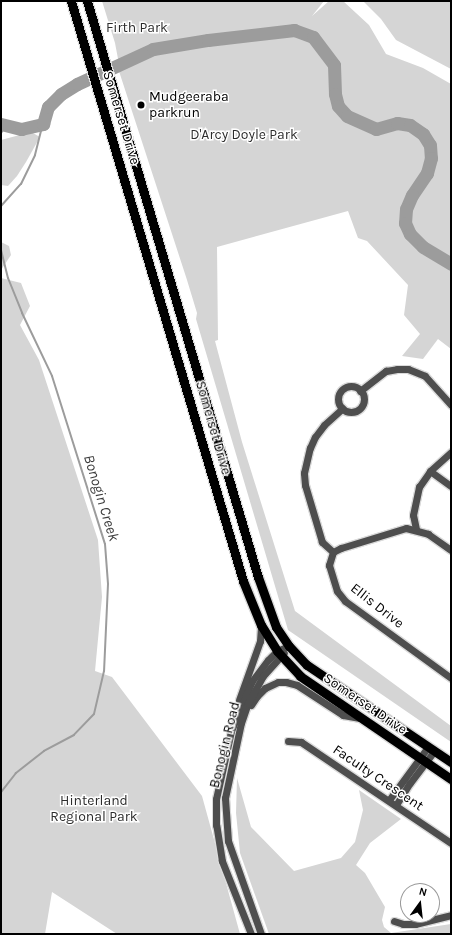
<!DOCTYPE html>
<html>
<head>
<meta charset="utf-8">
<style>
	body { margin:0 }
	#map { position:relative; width:452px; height:935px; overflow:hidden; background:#fff; font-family:Karla,sans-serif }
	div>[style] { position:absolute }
	.green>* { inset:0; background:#d5d5d5 }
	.stream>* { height:2px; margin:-1px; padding:0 1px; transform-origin:1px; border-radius:1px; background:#9c9c9c }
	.river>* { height:13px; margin:-6.5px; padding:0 6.5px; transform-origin:6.5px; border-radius:6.5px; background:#9c9c9c }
	.roads { filter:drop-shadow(1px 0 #dbdbdb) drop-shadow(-1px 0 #dbdbdb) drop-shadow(0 1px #dbdbdb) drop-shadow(0 -1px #dbdbdb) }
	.minor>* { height:7px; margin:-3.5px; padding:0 3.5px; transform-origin:3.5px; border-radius:3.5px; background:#4e4e4e }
	.minor>.ring { margin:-3.5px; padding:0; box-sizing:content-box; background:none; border:7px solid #4e4e4e; border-radius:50% }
	.major>* { height:9px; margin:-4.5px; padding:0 4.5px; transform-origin:4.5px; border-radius:4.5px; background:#000 }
	.dots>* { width:11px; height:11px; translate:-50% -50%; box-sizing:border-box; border:2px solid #fff; border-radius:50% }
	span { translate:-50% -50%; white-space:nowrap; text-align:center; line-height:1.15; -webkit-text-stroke:3px #fff; paint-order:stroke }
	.park-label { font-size:14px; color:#2c2c2c }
	.poi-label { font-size:14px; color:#000 }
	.left { translate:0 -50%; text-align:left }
	.street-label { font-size:14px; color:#000 }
	.water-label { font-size:15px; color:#3d3d3d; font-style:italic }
	.frame { position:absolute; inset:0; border:2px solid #000; pointer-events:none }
	.north { position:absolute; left:400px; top:883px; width:40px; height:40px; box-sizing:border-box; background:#fff; border:1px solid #999; border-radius:50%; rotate:15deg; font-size:11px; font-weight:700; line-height:16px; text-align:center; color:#000 }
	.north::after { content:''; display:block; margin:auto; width:14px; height:18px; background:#000; clip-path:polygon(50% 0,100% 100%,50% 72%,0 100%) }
</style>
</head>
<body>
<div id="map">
	<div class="green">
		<i style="clip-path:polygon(102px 1px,324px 1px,312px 16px,329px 1px,343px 1px,369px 25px,386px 54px,423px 68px,451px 84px,451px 349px,438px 339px,423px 359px,402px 356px,420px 334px,404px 315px,408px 285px,367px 241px,358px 238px,348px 211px,217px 247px,218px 340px,215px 341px,242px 442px,295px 611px,451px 726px,451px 742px,288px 630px,196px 319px,197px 313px,187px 280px,117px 65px,119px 64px,115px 43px)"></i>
		<i style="clip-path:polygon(363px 1px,451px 1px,451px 69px,396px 40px,381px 19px)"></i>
		<i style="clip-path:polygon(31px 132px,40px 137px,26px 162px,17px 176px,8px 186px,1px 185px,1px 140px)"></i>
		<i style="clip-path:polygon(1px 242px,9px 246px,11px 255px,1px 270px)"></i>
		<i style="clip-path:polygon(1px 278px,21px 283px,30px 306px,20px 325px,39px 360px,98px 540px,102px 597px,95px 671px,112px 677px,202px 796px,240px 934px,117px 934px,52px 892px,45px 934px,1px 934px)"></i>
		<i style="clip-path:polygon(237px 778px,251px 827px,294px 871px,341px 858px,355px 842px,363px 810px,359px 790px,401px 819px,370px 843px,356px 865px,365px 873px,385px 907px,382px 920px,384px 927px,391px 933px,451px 924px,451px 934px,269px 934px,240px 853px,236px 813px)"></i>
	</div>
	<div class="stream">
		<i style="left:1px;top:133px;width:9px;rotate:-58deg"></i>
		<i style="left:1px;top:206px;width:30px;rotate:-48deg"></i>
		<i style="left:21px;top:184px;width:32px;rotate:-64deg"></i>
		<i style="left:35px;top:155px;width:32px;rotate:-76deg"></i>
		<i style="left:1px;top:250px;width:29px;rotate:76deg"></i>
		<i style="left:8px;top:278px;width:38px;rotate:68deg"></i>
		<i style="left:22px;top:313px;width:70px;rotate:64.5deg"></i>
		<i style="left:52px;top:376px;width:176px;rotate:72.5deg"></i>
		<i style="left:105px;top:544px;width:40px;rotate:85.7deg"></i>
		<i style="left:108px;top:584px;width:87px;rotate:92.6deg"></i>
		<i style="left:104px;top:671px;width:44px;rotate:103.1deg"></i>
		<i style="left:94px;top:714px;width:29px;rotate:134deg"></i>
		<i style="left:74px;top:735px;width:34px;rotate:152deg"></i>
		<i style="left:44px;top:751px;width:36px;rotate:142deg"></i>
		<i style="left:16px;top:773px;width:24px;rotate:128deg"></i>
	</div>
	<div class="river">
		<i style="left:1px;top:124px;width:21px;rotate:14deg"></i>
		<i style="left:21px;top:129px;width:23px;rotate:-13deg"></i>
		<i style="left:43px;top:124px;width:18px;rotate:-74deg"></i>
		<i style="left:48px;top:107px;width:18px;rotate:-45deg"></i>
		<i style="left:61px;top:94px;width:19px;rotate:-32deg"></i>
		<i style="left:77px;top:84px;width:84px;rotate:-24.7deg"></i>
		<i style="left:153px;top:49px;width:56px;rotate:-9.3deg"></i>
		<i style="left:208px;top:40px;width:87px;rotate:-6.6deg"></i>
		<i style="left:294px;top:30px;width:20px;rotate:20deg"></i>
		<i style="left:313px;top:37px;width:35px;rotate:53deg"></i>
		<i style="left:334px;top:65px;width:29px;rotate:88deg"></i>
		<i style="left:335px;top:94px;width:12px;rotate:76deg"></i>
		<i style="left:338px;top:106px;width:13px;rotate:48deg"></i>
		<i style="left:347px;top:116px;width:32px;rotate:24deg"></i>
		<i style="left:376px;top:129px;width:22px;rotate:-16deg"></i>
		<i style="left:397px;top:123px;width:13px;rotate:9deg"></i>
		<i style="left:410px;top:125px;width:16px;rotate:35deg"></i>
		<i style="left:423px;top:134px;width:13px;rotate:58deg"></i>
		<i style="left:430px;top:145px;width:13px;rotate:86deg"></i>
		<i style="left:431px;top:158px;width:16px;rotate:105deg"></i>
		<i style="left:427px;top:173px;width:27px;rotate:124deg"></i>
		<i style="left:412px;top:195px;width:15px;rotate:113deg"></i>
		<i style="left:406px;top:209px;width:14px;rotate:94deg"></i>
		<i style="left:405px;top:223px;width:12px;rotate:66deg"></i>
		<i style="left:410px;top:234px;width:18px;rotate:45deg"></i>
		<i style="left:423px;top:247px;width:33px;rotate:31deg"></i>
	</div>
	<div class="roads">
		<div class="minor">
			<i class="ring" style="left:338px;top:386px;width:19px;height:19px"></i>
			<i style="left:360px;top:391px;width:33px;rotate:-38deg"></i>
			<i style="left:386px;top:371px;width:11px;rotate:-10deg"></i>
			<i style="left:397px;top:369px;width:11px"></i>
			<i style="left:408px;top:369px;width:18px;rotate:22deg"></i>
			<i style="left:425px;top:376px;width:39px;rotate:48deg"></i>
			<i style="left:430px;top:471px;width:26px;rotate:36deg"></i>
			<i style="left:416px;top:529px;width:14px;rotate:-102deg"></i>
			<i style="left:413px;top:515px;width:29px;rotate:-78deg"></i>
			<i style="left:419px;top:487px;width:19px;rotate:-55deg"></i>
			<i style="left:430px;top:471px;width:28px;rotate:-42deg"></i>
			<i style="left:333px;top:552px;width:14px;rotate:107deg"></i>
			<i style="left:329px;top:565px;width:27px;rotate:73deg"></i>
			<i style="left:337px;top:591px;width:13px;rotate:51deg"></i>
			<i style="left:345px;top:601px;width:131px;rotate:36deg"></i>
			<i style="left:333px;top:552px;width:15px;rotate:-138deg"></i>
			<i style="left:322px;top:542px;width:59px;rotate:-106.6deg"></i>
			<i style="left:305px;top:485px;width:12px;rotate:-95deg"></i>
			<i style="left:304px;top:473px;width:26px;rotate:-77deg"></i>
			<i style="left:310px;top:448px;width:12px;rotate:-66deg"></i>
			<i style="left:315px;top:437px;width:15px;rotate:-53deg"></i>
			<i style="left:324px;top:425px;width:25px;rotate:-42deg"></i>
			<i style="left:333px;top:552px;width:9px;rotate:-27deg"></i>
			<i style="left:341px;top:548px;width:68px;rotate:-17.1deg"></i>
			<i style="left:406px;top:528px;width:23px;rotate:15deg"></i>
			<i style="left:428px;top:534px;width:28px;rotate:35deg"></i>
			<i style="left:239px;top:700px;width:63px;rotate:-70.4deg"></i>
			<i style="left:260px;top:641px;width:16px;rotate:-86deg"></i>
			<i style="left:251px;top:705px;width:11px;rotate:-56deg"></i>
			<i style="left:257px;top:696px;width:11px;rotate:-45deg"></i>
			<i style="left:265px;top:688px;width:14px;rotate:-25deg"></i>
			<i style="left:278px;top:682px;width:8px"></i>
			<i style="left:286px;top:682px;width:11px;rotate:15deg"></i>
			<i style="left:297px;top:685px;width:55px;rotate:33.1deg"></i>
			<i style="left:343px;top:715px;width:17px;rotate:10deg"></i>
			<i style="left:288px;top:741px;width:13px;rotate:4deg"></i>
			<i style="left:301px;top:742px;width:181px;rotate:34deg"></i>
			<i style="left:389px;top:800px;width:66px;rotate:-53.7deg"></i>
			<i style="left:396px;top:805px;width:26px;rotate:-58deg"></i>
			<i style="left:410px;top:783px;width:40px;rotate:-53deg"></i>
			<i style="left:394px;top:921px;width:9px;rotate:18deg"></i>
			<i style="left:403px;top:924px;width:12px"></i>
			<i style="left:415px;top:924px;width:37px;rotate:-14deg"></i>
			<i style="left:251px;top:934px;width:79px;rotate:-111.7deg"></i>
			<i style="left:222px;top:861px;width:36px;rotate:-99deg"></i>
			<i style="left:216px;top:825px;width:26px;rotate:-90deg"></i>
			<i style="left:216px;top:799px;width:70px;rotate:-77.6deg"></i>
			<i style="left:231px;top:731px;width:54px;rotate:-67.2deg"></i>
			<i style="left:252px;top:681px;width:26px;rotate:-53deg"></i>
			<i style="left:268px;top:660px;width:13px;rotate:-45deg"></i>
			<i style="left:277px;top:651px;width:13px;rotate:-23deg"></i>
			<i style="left:261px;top:934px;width:99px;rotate:-109.5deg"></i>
			<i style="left:228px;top:841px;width:43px;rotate:-94deg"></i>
			<i style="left:225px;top:798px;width:77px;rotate:-78deg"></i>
			<i style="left:241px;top:723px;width:21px;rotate:-71deg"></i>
			<i style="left:248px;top:703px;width:31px;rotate:-61deg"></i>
			<i style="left:263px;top:676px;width:31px;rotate:-48deg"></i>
		</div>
		<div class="major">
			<i style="left:71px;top:1px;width:605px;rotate:73.48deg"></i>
			<i style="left:243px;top:581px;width:48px;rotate:67.8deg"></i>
			<i style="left:261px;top:625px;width:31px;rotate:58deg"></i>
			<i style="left:277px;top:651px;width:34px;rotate:47deg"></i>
			<i style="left:300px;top:676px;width:183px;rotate:34.3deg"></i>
			<i style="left:87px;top:1px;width:601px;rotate:73.47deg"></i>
			<i style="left:258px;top:577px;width:53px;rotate:70.2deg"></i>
			<i style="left:276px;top:627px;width:23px;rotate:56deg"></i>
			<i style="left:289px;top:646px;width:26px;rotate:47deg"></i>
			<i style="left:307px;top:665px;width:174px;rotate:34deg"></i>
		</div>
	</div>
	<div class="dots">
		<i style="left:141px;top:105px;background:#000"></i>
	</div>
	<div class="park-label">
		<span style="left:137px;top:28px">Firth Park</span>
		<span style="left:244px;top:135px">D'Arcy Doyle Park</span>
		<span style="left:94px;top:809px">Hinterland<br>Regional Park</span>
	</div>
	<div class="poi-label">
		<span class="left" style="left:149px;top:105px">Mudgeeraba<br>parkrun</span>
	</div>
	<div class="street-label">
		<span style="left:121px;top:118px;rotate:73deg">Somerset Drive</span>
		<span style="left:213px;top:428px;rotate:74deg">Somerset Drive</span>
		<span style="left:377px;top:606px;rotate:38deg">Ellis Drive</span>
		<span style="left:365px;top:704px;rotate:34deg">Somerset Drive</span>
		<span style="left:225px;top:745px;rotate:-76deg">Bonogin Road</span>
		<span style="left:378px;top:778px;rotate:34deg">Faculty Crescent</span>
	</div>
	<div class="water-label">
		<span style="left:101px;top:498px;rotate:73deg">Bonogin Creek</span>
	</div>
	<div class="frame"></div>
	<div class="north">N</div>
</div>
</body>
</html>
